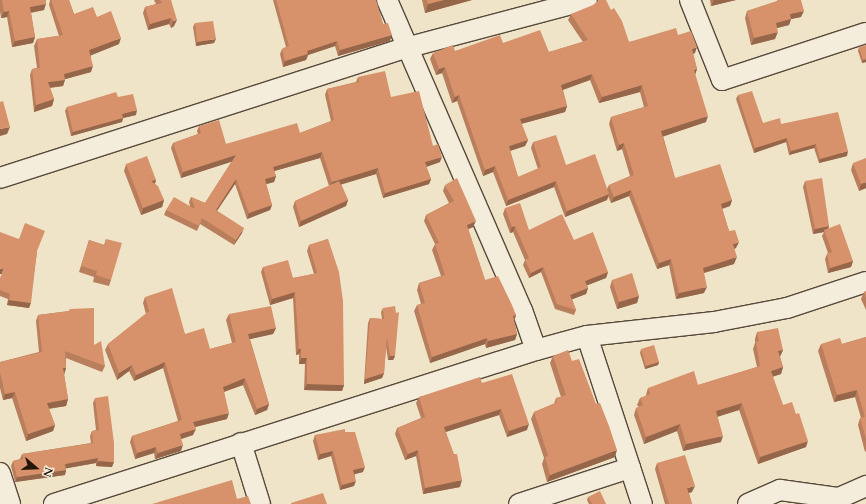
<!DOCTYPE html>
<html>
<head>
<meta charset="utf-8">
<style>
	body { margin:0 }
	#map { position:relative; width:866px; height:504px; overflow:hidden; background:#efe4c8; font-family:Cardo,serif }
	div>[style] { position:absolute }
	.roads { filter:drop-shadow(1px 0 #57493a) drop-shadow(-1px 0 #57493a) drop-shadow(0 1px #57493a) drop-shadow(0 -1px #57493a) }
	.minor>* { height:20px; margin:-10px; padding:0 10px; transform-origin:10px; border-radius:10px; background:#f5eddb }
	.wall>* { inset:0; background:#b97e5c }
	.shaded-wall>* { inset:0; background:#96664b }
	.building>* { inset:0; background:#d7926b }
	span { translate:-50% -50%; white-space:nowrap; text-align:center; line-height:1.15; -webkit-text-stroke:3px #f5eddb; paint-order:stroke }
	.north { position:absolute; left:16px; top:448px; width:40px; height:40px; -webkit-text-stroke:3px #f5eddb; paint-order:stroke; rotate:109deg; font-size:11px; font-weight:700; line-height:16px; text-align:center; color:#24150a }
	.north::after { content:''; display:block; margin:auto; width:14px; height:18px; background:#24150a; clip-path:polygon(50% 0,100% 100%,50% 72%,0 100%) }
</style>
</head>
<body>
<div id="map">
	<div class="roads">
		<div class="minor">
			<i style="left:387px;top:0;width:338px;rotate:66.5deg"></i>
			<i style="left:522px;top:310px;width:42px;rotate:70.7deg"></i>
			<i style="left:536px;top:350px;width:53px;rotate:-15.4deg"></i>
			<i style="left:587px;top:336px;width:177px;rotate:71.9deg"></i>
			<i style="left:690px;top:0;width:86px;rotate:68.2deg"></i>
			<i style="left:722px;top:80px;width:151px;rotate:-18.1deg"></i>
			<i style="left:0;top:178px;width:429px;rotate:-17.8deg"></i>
			<i style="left:409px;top:47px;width:184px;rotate:-14.8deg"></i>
			<i style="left:587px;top:336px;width:128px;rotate:-6.3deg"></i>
			<i style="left:714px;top:322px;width:74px;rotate:-10.9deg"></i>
			<i style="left:787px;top:308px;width:83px;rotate:-18.2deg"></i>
			<i style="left:241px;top:443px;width:64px;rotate:72.7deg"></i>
			<i style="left:0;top:473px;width:33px;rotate:72deg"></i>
			<i style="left:54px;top:504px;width:506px;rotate:-17.72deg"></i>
			<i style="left:519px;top:504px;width:117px;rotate:-18deg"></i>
			<i style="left:748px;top:504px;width:35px;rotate:-24deg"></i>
			<i style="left:780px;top:490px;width:60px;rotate:7.7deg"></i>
			<i style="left:838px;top:504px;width:6px;rotate:-81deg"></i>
			<i style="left:839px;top:498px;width:30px;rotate:-24deg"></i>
		</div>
	</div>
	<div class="wall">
		<i style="clip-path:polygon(0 0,46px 0,44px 10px,31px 13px,35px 37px,33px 43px,12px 47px,7px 17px,1px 18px,0 11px)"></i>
		<i style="clip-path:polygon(50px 0,69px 0,74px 14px,97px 17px,119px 44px,91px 55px,91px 72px,65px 79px,63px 86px,50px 88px,54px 99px,52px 106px,34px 112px,30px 75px,32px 69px,37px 68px,34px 46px,37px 39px,59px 36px,49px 5px)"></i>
		<i style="clip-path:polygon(154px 0,171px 0,174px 26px,171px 28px,169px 24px,148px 30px,143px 13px,145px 7px,156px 4px)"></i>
		<i style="clip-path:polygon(273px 0,376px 0,383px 24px,390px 41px,338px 56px,335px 46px,308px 55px,306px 60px,283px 67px,280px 54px,282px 49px,286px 47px)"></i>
		<i style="clip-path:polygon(422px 0,472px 0,425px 13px)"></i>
		<i style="clip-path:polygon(710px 0,736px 0,711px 6px)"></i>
		<i style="clip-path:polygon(777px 0,801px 0,801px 17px,791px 19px,789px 25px,777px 28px,775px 39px,751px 45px,745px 18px,747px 11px,778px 1px)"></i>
		<i style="clip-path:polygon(evenodd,611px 10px,629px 42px,678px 35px,695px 53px,693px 54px,697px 69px,695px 74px,706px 122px,663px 136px,675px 178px,732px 200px,730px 206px,722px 209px,729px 231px,736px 248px,734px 249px,734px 264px,704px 273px,704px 293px,676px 299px,669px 265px,657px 269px,629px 196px,611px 203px,608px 196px,607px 200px,565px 217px,554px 187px,506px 206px,493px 172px,483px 176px,457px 101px,452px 103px,442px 73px,436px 75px,430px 59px,433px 53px,455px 51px,503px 43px,549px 52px,583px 42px,568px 20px,571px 14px,611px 10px,590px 80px,599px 103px,640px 92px,644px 107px,611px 117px,609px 124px,617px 151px,622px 149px,630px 176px,609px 185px,607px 189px,566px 165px,533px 142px,531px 148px,538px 169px,518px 177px,510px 151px,525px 146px,528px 140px,521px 124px,565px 112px,567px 106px,563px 90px,590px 80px)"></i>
		<i style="clip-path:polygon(195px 23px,214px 43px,196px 46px,193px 27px)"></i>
		<i style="clip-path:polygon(859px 47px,866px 62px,862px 63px,858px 51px)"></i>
		<i style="clip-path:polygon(358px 77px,391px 97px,433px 146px,440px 162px,426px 167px,431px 179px,429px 184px,383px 198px,376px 174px,341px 184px,348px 200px,346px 206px,299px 227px,293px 207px,295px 201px,329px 186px,320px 158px,274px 171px,276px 176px,274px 182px,266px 184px,272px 205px,270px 210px,247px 219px,235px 184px,217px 211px,242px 233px,234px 245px,200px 224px,197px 231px,164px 215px,166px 210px,190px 206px,189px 202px,191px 197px,205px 203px,232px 161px,181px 178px,171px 148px,173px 143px,198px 134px,197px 131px,199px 126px,226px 144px,300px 133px,331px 121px,325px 95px,327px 89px,356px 82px)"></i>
		<i style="clip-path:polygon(738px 95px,763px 123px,781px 124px,847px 156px,819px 163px,814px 148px,789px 155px,786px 142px,754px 153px,736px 99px)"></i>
		<i style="clip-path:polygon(118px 97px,136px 115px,123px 118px,122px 122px,71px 136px,65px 111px,67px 107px)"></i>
		<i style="clip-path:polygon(853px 163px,866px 188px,859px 191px,851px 170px)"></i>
		<i style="clip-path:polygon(126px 164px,156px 180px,155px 184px,164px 200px,162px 207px,141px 215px,124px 171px)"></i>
		<i style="clip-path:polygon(805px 181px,829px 226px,828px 229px,853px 261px,851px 267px,828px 273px,825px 259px,827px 254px,828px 253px,822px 236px,824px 232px,813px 234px,803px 187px)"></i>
		<i style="clip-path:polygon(445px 185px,473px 227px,468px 229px,485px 280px,516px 315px,514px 321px,517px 334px,515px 340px,486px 348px,485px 344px,430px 363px,414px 311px,417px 305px,421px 304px,417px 290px,419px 283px,441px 276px,432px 250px,435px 244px,424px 221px,426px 215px,449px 203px,443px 191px)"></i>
		<i style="clip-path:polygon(505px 208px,529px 230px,574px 240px,608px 272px,606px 278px,587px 285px,588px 288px,586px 294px,572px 299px,576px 310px,574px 315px,555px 309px,541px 272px,529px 278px,523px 265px,525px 260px,513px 232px,510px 233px,503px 214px)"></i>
		<i style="clip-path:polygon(106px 239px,111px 280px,109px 286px,93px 282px,94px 277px,79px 272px,89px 240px,104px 245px)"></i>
		<i style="clip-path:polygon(328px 239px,344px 385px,342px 391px,304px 390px,305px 364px,299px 364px,299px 354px,296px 355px,293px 298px,270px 305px,261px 272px,263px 267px,293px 278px,314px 274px,307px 251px,309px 245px)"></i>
		<i style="clip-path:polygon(37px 252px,29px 308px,7px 305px,8px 299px,0 296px,0 278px)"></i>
		<i style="clip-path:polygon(612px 280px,639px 296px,637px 303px,617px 309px,610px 287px)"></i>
		<i style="clip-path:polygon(866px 291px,866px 310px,861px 299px,864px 292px)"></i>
		<i style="clip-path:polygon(145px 297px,185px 334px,210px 349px,232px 343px,226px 320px,229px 314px,276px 328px,273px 334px,250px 339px,269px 404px,267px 410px,255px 415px,243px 385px,224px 392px,227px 419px,195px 427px,193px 435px,181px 439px,181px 451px,155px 459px,154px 453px,135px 459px,130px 442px,132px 436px,178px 421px,163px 368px,134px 381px,129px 371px,117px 380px,105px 350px,108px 344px,146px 314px,143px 303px)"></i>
		<i style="clip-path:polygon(383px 308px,395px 356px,393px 360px,388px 360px,386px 347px,384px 373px,382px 378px,364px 384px,368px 323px,370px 318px,382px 319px,381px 312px)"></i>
		<i style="clip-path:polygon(70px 309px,94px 345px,105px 366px,102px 372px,66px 358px,66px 368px,64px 374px,68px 399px,66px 406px,49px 409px,55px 425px,53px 431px,26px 441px,12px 398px,3px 400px,0 388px,0 362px,39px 352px,36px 321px,38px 315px,69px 311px)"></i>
		<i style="clip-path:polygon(757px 332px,783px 350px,780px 357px,783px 367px,781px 374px,772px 377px,783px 405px,806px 447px,758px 464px,739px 410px,717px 417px,721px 442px,683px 451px,677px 431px,644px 444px,634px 415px,636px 408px,639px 407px,637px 405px,640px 398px,646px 396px,646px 395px,648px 388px,698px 385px,757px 367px,753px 349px,755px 343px,755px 339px)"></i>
		<i style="clip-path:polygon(866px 337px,866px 451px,865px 452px,858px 425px,860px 418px,861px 418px,855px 397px,834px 402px,818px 351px,821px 344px,842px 344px)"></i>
		<i style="clip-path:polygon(641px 349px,659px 362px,658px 365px,645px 369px,640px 353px)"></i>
		<i style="clip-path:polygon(553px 356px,615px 457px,547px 482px,542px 464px,544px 458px,531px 419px,534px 412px,554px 404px,556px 398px,561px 397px,550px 363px)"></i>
		<i style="clip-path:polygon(482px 383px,527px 430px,507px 437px,499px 415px,446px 432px,460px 487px,423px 494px,416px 456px,405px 460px,395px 434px,397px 428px,421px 418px,416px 403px,419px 397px)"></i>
		<i style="clip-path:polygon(95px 398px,112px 467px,96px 466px,96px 463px,66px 468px,66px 470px,65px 475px,15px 482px,11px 466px,13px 461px,20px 459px,22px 454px,91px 443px,90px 436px,92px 431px,96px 430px,93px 403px)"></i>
		<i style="clip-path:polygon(345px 432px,363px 472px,355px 474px,354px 486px,340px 490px,331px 456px,318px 460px,313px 441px,315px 435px)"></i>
		<i style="clip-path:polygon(657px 463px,692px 492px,689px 493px,692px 504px,665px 504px,655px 469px)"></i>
		<i style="clip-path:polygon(588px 497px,606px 504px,589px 504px,587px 500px)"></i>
	</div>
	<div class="shaded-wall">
		<i style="clip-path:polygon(444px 0,472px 0,425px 13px,428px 4px)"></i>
		<i style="clip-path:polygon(714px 0,736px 0,711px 6px)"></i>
		<i style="clip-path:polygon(46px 4px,44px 10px,27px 13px,30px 7px)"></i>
		<i style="clip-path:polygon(9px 11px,7px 17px,1px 18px,4px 12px)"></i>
		<i style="clip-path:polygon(804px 11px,801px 17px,791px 19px,789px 25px,773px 29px,776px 23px,790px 14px)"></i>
		<i style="clip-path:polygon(171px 18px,169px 24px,148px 30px,150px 24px)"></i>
		<i style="clip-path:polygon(177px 20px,174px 26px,171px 28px,173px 21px)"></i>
		<i style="clip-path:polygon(778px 32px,775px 39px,751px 45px,754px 38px)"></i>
		<i style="clip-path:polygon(392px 35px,390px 41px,338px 56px,340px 50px)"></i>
		<i style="clip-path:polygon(35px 37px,33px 43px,12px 47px,15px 41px)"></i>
		<i style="clip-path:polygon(121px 38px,119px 44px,87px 57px,89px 50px)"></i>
		<i style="clip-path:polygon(216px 39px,214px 43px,196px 46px,197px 42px)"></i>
		<i style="clip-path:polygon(337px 41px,335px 46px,308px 55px,306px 60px,283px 67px,285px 61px,307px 51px)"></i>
		<i style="clip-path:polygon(697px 47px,695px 53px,690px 55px,692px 49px)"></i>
		<i style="clip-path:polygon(866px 59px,866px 62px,862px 63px,863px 60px)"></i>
		<i style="clip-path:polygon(93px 66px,91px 72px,62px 80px,64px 74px)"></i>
		<i style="clip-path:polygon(445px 67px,442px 73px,436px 75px,439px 69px)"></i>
		<i style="clip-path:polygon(697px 69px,695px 75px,694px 70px)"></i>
		<i style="clip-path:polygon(592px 74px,590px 80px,559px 91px,561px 85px)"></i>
		<i style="clip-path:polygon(65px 80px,63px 86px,46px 88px,48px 82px)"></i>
		<i style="clip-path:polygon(642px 85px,640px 92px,599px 103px,602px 97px)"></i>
		<i style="clip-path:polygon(459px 95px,457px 101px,452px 103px,455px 97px)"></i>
		<i style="clip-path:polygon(54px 99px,52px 106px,34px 112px,36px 105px)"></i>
		<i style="clip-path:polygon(567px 106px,565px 112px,517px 125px,520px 119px)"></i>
		<i style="clip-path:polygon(137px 110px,136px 115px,123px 118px,122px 122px,71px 136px,73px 132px,122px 114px)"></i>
		<i style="clip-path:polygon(708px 116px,706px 122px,659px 138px,661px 131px)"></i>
		<i style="clip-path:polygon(10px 127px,7px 134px,0 136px,0 129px)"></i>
		<i style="clip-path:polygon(787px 138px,786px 142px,754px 153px,755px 148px)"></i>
		<i style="clip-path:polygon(528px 140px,525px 146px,506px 152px,509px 146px)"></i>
		<i style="clip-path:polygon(624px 143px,622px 149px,617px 151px,619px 145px)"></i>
		<i style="clip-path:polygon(816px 144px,814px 148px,789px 155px,791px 151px)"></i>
		<i style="clip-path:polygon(848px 151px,847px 156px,819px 163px,820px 159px)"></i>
		<i style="clip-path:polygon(322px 152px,320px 158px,271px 172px,273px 167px)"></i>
		<i style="clip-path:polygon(236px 155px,234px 161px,181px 178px,183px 172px)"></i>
		<i style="clip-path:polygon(442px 157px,440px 162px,423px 168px,425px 162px)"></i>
		<i style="clip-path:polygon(495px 166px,493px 172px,483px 176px,485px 170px)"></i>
		<i style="clip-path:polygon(378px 168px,376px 174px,330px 188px,332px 182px)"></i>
		<i style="clip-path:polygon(276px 176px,274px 182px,263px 185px,265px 179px)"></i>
		<i style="clip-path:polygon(236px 179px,235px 184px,214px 215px,216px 210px)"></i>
		<i style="clip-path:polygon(431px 179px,429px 184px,383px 198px,385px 193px)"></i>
		<i style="clip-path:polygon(156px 180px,154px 186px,151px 181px)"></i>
		<i style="clip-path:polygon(556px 181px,554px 187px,506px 206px,508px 200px)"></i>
		<i style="clip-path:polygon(866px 182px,866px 188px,859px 191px,861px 184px)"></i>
		<i style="clip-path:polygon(631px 190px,629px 196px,611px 203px,614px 197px)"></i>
		<i style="clip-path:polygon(609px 194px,607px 200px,565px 217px,567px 211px)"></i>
		<i style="clip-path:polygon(164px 200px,162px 207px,141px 215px,143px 208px)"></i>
		<i style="clip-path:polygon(348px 200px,346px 206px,299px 227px,301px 221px)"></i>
		<i style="clip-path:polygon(732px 200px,730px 206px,718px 210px,721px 204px)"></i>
		<i style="clip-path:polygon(272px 205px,270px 210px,247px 219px,249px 213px)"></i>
		<i style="clip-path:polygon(476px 221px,473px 227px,464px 231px,467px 225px)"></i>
		<i style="clip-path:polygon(515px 226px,513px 232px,510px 233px,512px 227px)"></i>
		<i style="clip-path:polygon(829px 226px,827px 231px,824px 230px,824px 232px,813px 234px,815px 229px)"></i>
		<i style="clip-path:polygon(244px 228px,242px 233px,234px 245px,236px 240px)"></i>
		<i style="clip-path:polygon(739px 242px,736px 248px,730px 250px,733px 244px)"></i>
		<i style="clip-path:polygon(737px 257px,734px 264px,700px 274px,703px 268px)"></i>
		<i style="clip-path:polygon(671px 259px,669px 265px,657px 269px,659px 263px)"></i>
		<i style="clip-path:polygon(853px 261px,851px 267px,828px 273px,830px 268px)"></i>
		<i style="clip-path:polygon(543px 267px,541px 272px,529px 278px,531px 273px)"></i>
		<i style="clip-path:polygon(4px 268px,2px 274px,0 274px,0 269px)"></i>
		<i style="clip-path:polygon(608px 272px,606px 278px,583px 287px,585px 281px)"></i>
		<i style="clip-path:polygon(707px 287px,704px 293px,676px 299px,679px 293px)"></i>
		<i style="clip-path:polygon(588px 288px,586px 294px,568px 301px,570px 295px)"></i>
		<i style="clip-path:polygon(295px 292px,293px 298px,270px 305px,272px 299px)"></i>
		<i style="clip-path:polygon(639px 296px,637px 303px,617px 309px,619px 302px)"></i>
		<i style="clip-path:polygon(9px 300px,31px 303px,29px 308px,7px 305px)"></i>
		<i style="clip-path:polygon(516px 315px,514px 322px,513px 316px)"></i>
		<i style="clip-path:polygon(276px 328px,273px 334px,246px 340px,248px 334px)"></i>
		<i style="clip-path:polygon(517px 334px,515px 340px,486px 348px,488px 341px)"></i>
		<i style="clip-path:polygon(487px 338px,485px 344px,430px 363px,432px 357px)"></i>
		<i style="clip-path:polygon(299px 349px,301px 349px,299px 354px,296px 355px)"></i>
		<i style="clip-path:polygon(783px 350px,780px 356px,776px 357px,778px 351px)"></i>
		<i style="clip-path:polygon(390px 356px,395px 356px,393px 360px,388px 360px)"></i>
		<i style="clip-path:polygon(301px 358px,307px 358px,305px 364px,299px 364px)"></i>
		<i style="clip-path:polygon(165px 362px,163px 368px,134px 381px,136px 375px)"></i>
		<i style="clip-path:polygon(659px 362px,658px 365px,645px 369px,646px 366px)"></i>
		<i style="clip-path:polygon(132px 365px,129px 371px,117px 380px,119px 373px)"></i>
		<i style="clip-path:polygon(783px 367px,781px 374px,768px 378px,771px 371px)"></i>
		<i style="clip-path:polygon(63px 368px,66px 368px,64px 375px)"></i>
		<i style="clip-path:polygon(384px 373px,382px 378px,364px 384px,365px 379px)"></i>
		<i style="clip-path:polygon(245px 378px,243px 385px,220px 393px,223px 387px)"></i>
		<i style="clip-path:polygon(307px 384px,344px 385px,342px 391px,304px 390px)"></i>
		<i style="clip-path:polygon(857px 390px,855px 397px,834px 402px,837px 395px)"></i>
		<i style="clip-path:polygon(15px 392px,12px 398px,3px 400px,5px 394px)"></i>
		<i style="clip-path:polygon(68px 399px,66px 406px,45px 409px,47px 403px)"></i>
		<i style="clip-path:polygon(742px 403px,739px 410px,713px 418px,716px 411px)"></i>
		<i style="clip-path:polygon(269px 404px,267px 410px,255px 415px,257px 409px)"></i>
		<i style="clip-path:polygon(501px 409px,499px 415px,442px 433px,444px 427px)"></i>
		<i style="clip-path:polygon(229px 413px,227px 419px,191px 428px,193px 422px)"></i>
		<i style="clip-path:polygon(529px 424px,527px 430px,507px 437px,509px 431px)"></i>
		<i style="clip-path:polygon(680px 424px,677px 431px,644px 444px,646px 437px)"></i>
		<i style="clip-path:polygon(55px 425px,53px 431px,26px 441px,28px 434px)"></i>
		<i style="clip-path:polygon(196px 429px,193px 435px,178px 440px,180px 434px)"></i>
		<i style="clip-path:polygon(723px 436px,721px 442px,683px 451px,686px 444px)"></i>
		<i style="clip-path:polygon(808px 441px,806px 447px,758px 464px,760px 457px)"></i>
		<i style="clip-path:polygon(183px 445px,181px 451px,155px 459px,158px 453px)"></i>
		<i style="clip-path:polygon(156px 447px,154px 453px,135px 459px,137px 453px)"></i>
		<i style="clip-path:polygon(418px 450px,416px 456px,405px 460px,408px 454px)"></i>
		<i style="clip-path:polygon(617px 450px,615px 457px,547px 482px,550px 475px)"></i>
		<i style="clip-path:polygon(333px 451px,331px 456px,318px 460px,320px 454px)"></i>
		<i style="clip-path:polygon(98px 458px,96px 463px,63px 469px,65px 464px)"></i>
		<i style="clip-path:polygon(98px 461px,114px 462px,112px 467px,96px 466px)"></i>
		<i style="clip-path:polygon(365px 467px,363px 472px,351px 475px,353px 470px)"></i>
		<i style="clip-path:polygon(66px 470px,65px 475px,15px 482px,17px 477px)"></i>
		<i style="clip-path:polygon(462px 480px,460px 487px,423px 494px,425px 488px)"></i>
		<i style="clip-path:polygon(356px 481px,354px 486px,340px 490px,342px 485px)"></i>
		<i style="clip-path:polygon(695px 486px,692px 492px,685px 494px,687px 488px)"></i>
	</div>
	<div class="building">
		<i style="clip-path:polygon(2px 0,46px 0,46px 4px,30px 7px,35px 37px,15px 41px,9px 11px,4px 12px)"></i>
		<i style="clip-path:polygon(51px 0,69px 0,74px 14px,93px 7px,97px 17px,111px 11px,121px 38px,89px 50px,93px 66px,64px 74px,65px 80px,48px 82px,54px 99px,36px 105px,32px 69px,40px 68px,37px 39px,63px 35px)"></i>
		<i style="clip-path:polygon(160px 0,171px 0,177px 20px,173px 21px,171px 18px,150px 24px,145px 7px,162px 3px)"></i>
		<i style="clip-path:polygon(276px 0,376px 0,383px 24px,388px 23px,392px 35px,340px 50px,337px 41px,307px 51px,308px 54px,285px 61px,282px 49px,289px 46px)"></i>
		<i style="clip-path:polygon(427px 0,444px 0,428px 4px)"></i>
		<i style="clip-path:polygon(599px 0,606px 0,611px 10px,614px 8px,622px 21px,629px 42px,676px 28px,678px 35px,691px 31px,697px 47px,692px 49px,697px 69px,694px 70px,708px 116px,661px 131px,675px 178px,720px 164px,732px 200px,721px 204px,729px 231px,735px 230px,739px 242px,733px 244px,737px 257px,703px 268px,707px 287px,679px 293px,671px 259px,659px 263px,631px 190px,614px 197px,609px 185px,634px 175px,624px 143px,619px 145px,611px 117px,648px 106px,642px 85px,602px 97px,592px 74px,561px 85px,567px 106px,520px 119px,528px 140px,509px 146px,518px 177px,541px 167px,533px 142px,556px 135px,566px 165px,595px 154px,609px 194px,567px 211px,556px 181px,508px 200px,495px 166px,485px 170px,459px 95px,455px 97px,445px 67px,439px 69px,433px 53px,453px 45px,455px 51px,500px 35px,503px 43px,540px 30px,549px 52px,588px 40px,571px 14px,593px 5px)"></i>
		<i style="clip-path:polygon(780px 0,801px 0,804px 11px,790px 14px,791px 19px,776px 23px,778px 32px,754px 38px,747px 11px)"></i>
		<i style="clip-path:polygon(213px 21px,216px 39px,197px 42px,195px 23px)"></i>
		<i style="clip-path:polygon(866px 45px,866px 59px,863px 60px,859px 47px)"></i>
		<i style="clip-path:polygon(385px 71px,391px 97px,419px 91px,433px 146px,438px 144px,442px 157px,425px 162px,431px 179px,385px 193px,378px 168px,332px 182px,322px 152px,273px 167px,276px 176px,265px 179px,272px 205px,249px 213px,236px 179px,216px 210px,244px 228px,236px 240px,202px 218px,199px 226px,166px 210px,174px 197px,195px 209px,191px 197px,205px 203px,236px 155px,183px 172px,173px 143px,201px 133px,199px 126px,219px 120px,226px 144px,297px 123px,300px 133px,334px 120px,327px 89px,359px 82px,358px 77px)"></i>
		<i style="clip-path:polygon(752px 91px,763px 123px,780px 118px,781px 124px,838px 112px,848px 151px,820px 159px,816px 144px,791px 151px,787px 138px,755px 148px,738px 95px)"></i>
		<i style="clip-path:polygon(116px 92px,118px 97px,133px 94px,137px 110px,122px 114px,123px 118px,73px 132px,67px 107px)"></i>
		<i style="clip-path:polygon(3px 101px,10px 127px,0 129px,0 102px)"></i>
		<i style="clip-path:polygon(147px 156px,156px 180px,151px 181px,158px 186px,164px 200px,143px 208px,126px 164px)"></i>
		<i style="clip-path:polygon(866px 158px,866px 182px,861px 184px,853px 163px)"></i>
		<i style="clip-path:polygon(457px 178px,476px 221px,467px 225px,485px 280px,498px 276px,512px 305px,516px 315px,513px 316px,517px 334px,488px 341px,487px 338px,432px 357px,417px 305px,425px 303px,419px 283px,445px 275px,435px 244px,439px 243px,426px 215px,454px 201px,445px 185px)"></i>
		<i style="clip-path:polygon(822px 178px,829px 226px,815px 229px,805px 181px)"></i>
		<i style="clip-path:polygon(339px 181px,348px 200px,301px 221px,295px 201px)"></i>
		<i style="clip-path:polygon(520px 203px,529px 230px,562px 214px,574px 240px,593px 232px,608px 272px,585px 281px,588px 288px,570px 295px,576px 310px,557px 304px,543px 267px,531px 273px,525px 260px,529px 258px,515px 226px,512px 227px,505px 208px)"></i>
		<i style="clip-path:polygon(25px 223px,45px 231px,37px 251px,31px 303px,9px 300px,10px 294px,0 290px,0 278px,4px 268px,0 269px,0 232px,19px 239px)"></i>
		<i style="clip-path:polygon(840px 224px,853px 261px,830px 268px,827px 254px,832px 252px,824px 230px)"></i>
		<i style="clip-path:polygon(106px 239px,122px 243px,111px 280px,96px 275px,97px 271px,81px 266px,89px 240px,105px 245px)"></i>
		<i style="clip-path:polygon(328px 239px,339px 272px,343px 301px,344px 385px,307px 384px,307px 358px,301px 358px,301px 349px,299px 349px,295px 292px,272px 299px,263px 267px,288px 260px,293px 278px,317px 273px,309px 245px)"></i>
		<i style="clip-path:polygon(632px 273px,639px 296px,619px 302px,612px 280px)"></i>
		<i style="clip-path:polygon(172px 288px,185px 334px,204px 328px,210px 349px,236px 342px,229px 314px,271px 306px,276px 328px,248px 334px,269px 404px,257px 409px,245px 378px,223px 387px,229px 413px,193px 422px,196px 429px,180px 434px,183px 445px,158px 453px,156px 447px,137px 453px,132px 436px,182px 420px,165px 362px,136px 375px,132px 365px,119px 373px,108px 344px,149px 311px,145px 297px)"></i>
		<i style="clip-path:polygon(866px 291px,866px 298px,864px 292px)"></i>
		<i style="clip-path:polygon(395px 306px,396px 313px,399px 312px,395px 356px,390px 356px,387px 337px,384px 373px,365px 379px,370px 318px,384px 319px,383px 308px)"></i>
		<i style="clip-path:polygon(94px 308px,94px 345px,101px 341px,105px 366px,65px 351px,66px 368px,63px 368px,68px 399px,47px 403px,55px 425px,28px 434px,15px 392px,5px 394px,0 372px,0 362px,42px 352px,38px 315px,70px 311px,70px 309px)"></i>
		<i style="clip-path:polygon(778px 328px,783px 350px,778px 351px,783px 367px,771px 371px,783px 405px,792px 402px,796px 414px,799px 413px,808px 441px,760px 457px,742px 403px,716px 411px,723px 436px,686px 444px,680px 424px,646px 437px,636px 408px,643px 405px,640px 398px,650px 394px,648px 388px,694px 371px,698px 385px,760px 366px,756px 342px,759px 341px,757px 332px)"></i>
		<i style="clip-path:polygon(866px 337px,866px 439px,860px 418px,865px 417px,857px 390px,837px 395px,821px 344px,840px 338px,842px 344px)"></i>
		<i style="clip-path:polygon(654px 345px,659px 362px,646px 366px,641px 349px)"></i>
		<i style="clip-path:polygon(568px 350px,572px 361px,579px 359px,596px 404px,600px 403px,609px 426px,617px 450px,550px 475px,545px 457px,548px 456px,534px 412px,557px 402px,556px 398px,566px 395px,553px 356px)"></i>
		<i style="clip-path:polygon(512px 374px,529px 424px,509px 431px,501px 409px,444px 427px,454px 454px,457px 454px,462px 480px,425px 488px,418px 450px,408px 454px,397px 428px,425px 417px,419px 397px,480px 377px,482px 383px)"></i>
		<i style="clip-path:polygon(108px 396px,114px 443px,114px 462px,98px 461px,98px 458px,65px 464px,66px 470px,17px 477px,13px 461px,23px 459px,22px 454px,93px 443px,92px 431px,99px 430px,95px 398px)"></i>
		<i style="clip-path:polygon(345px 429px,345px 432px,355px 432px,365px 467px,353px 470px,356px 481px,342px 485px,333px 451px,320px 454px,315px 435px)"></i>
		<i style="clip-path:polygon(685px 455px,695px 486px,687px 488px,692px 504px,669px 504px,657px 463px)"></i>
		<i style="clip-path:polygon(232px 480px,237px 499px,248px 496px,251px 504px,152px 504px)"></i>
		<i style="clip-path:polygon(600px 491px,606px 504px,592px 504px,588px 497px)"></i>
		<i style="clip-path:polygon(323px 493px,327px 504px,291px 504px,291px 503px)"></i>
	</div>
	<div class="north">N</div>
</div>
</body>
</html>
